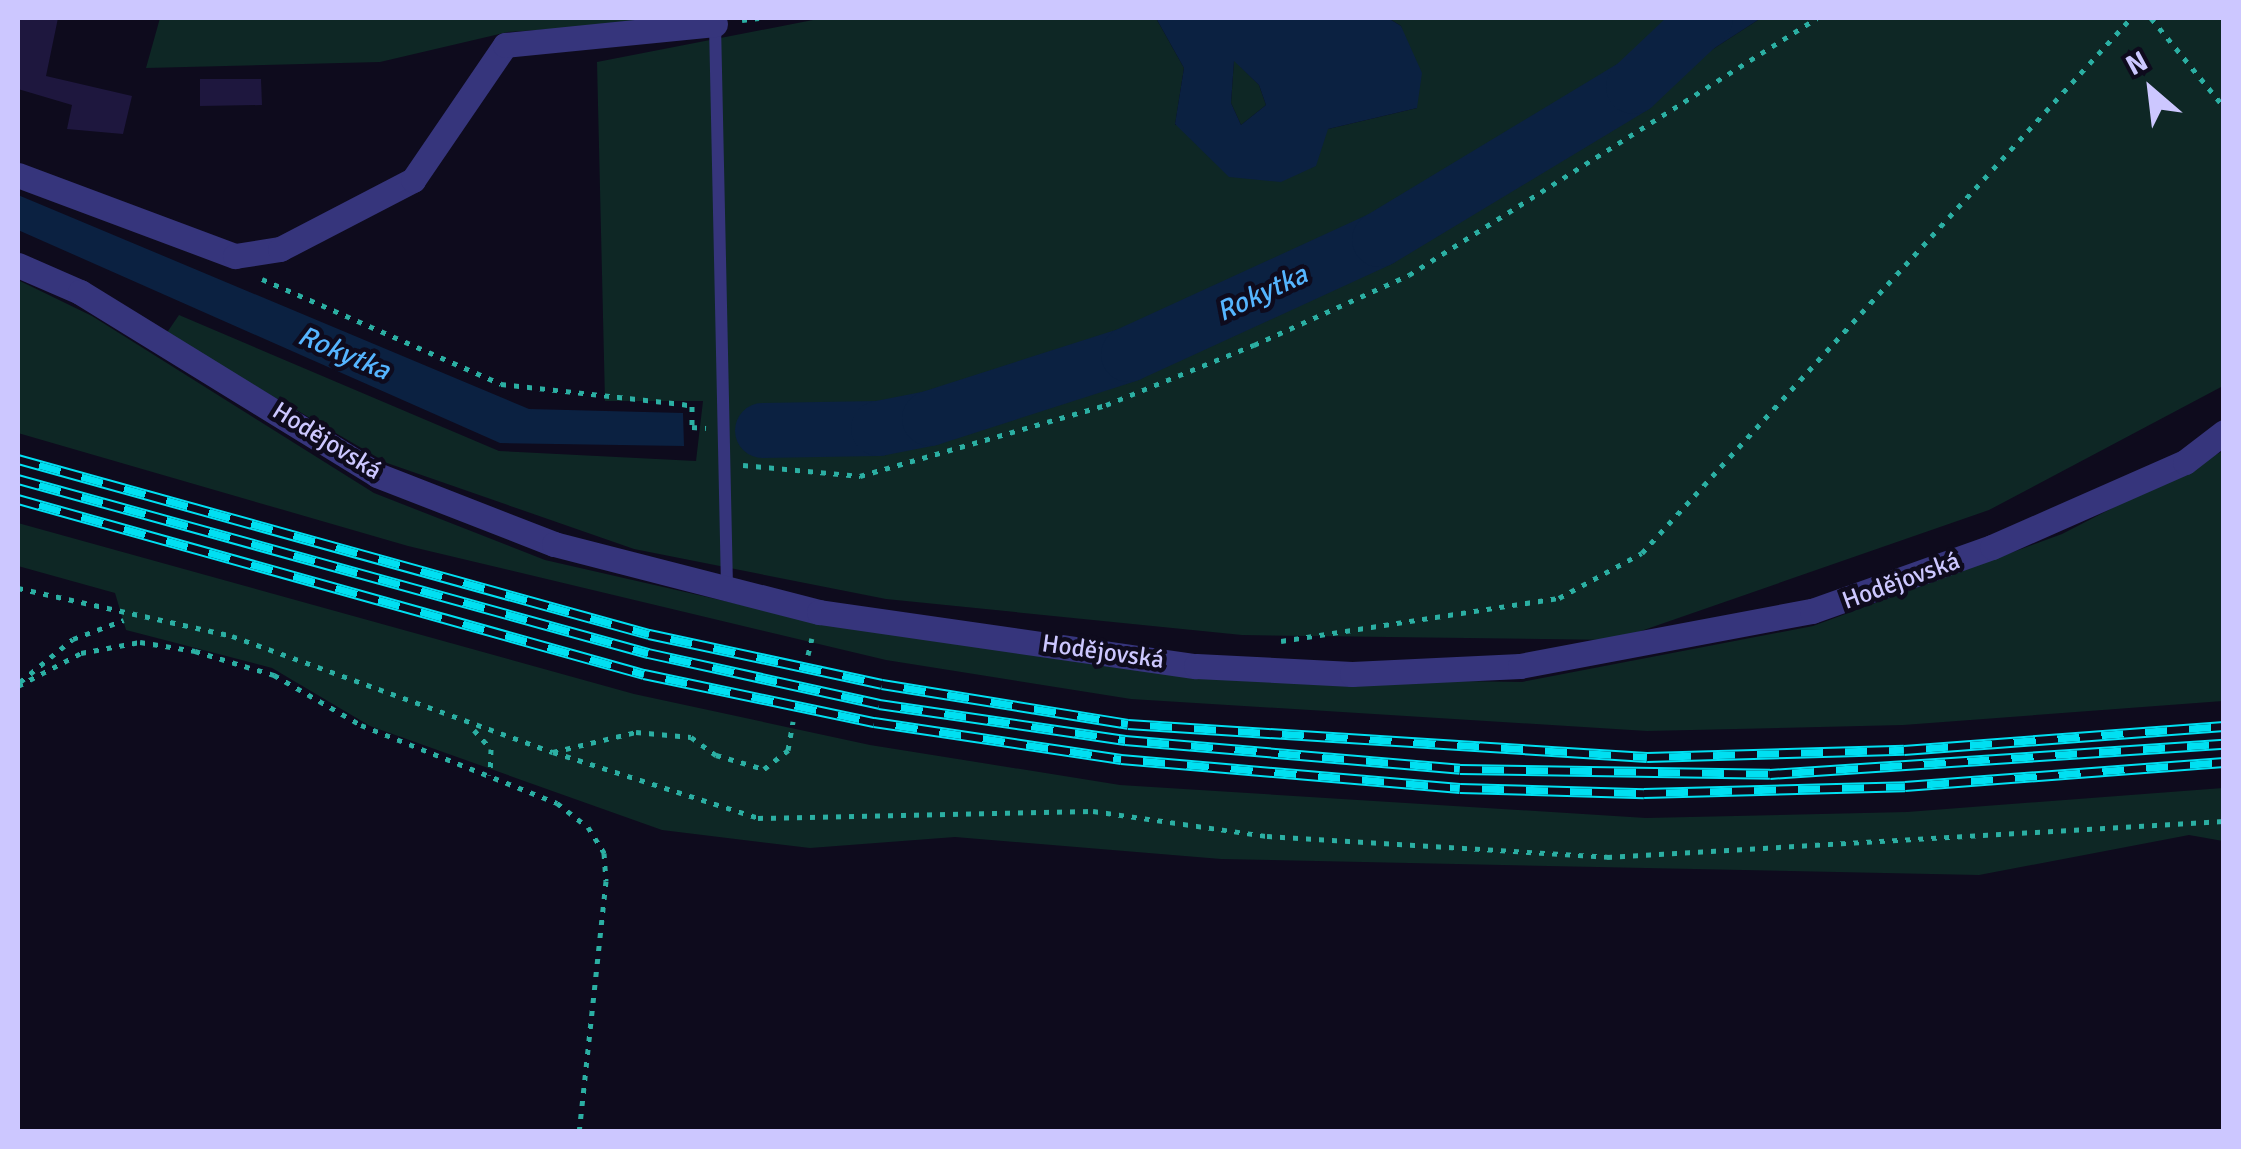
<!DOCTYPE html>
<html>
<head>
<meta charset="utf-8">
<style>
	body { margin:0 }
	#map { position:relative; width:2241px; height:1149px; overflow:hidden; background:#0e0b1d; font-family:Signika,sans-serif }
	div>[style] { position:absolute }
	.green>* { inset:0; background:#0e2725 }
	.water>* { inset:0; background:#0b2141 }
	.river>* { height:55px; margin:-27.5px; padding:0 27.5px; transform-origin:27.5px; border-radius:27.5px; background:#0b2141 }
	.building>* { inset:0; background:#1e173e }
	.path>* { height:5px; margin-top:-2.5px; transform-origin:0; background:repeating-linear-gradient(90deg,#2bafa3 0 5px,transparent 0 13px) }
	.lane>* { height:12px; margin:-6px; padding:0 6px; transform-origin:6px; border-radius:6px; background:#36357c }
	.street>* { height:25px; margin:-12.5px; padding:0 12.5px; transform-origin:12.5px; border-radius:12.5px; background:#36357c }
	.rail>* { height:11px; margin-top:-5.5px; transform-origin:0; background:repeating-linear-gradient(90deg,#0e0b1d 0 22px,#00e0f2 0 44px); box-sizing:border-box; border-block:2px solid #00e0f2 }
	span { translate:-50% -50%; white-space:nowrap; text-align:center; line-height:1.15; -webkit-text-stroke:9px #0e0b1d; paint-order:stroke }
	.street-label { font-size:25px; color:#ccc7ff }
	.water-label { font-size:28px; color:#55b5ff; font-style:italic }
	.frame { position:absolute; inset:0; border:20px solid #ccc7ff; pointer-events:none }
	.north { position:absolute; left:2101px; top:40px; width:100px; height:100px; -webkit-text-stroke:8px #0e0b1d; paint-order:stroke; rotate:332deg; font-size:28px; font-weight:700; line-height:40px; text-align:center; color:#ccc7ff }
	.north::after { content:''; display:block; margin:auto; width:35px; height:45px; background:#ccc7ff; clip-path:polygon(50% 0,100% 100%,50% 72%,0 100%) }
</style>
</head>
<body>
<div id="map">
	<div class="green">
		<i style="clip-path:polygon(160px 18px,714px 18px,508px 32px,380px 62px,146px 68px)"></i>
		<i style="clip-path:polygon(823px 18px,1156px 18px,1184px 68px,1175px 125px,1328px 129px,1417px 108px,1401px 26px,1388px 18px,1694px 18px,1633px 73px,1662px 82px,1761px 18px,2223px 18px,2223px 386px,1989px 510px,1615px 640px,1242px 635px,886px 599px,634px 549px,387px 463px,166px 334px,179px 315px,499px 451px,696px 461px,703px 401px,605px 401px,597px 62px)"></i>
		<i style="clip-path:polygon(1234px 60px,1259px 85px,1266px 105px,1241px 125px,1231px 103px)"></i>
		<i style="clip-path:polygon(18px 280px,92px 316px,374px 493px,545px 560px,817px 622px,1188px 677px,1522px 682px,1813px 626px,2062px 534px,2223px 451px,2223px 701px,1903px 725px,1647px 731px,1131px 699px,886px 660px,408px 546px,18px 433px)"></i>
		<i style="clip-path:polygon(18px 523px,634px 694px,870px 745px,1120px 785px,1646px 818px,1907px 812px,2223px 788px,2223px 841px,2189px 835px,1979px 875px,1221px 859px,955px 837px,810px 848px,662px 830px,370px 726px,272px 668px,126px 630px,115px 593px,18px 566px)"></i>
	</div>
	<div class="water">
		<i style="clip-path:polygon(evenodd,1156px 18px,1388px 18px,1401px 26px,1422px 73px,1417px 108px,1328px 129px,1316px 166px,1281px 182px,1229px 177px,1175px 124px,1184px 68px,1156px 18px,1234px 61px,1259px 85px,1266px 105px,1241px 125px,1231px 103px,1234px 61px)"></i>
		<i style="clip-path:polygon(1694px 18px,1761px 18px,1662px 82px,1632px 74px)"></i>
		<i style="clip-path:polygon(18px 195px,529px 409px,683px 413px,684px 446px,500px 443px,18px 230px)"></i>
	</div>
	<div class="river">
		<i style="left:762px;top:430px;width:116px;rotate:-1deg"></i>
		<i style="left:878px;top:428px;width:52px;rotate:-11.1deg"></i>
		<i style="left:929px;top:418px;width:209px;rotate:-17.8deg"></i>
		<i style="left:1128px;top:354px;width:276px;rotate:-24.6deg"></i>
		<i style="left:1379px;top:239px;width:297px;rotate:-31.1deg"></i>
		<i style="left:1633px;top:86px;width:99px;rotate:-43.4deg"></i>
	</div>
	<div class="building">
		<i style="clip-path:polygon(18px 18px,58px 18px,46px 76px,132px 96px,123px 134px,67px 129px,72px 105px,18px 89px)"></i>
		<i style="clip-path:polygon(200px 79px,261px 79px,262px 105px,200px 106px)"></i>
	</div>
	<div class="path">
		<i style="left:2151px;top:18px;width:115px;rotate:50.6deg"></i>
		<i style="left:742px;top:20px;width:17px;rotate:-7deg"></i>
		<i style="left:262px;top:279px;width:261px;rotate:23.7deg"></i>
		<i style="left:501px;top:384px;width:182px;rotate:6.3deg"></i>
		<i style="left:682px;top:404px;width:10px;rotate:11deg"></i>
		<i style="left:692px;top:406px;width:21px;rotate:90deg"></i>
		<i style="left:692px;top:427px;width:14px;rotate:4deg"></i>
		<i style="left:743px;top:465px;width:118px;rotate:5.4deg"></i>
		<i style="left:860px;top:476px;width:256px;rotate:-16.1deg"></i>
		<i style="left:1106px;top:405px;width:160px;rotate:-22.1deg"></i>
		<i style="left:1254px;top:345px;width:170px;rotate:-24.3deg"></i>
		<i style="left:1409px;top:275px;width:482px;rotate:-32.2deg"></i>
		<i style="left:18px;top:588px;width:219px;rotate:12.6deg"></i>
		<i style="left:232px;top:636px;width:341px;rotate:19.9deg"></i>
		<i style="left:553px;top:752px;width:85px;rotate:-13.5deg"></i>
		<i style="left:636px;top:732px;width:55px;rotate:5.2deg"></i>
		<i style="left:691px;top:737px;width:31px;rotate:36deg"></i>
		<i style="left:716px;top:755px;width:50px;rotate:16.3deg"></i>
		<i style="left:764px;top:769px;width:31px;rotate:-38deg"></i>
		<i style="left:788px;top:750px;width:29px;rotate:-80deg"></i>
		<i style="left:1281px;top:641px;width:281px;rotate:-8.8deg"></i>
		<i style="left:1559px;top:598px;width:94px;rotate:-28.5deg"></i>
		<i style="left:1642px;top:553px;width:725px;rotate:-47.57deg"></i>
		<i style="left:808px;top:655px;width:17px;rotate:-77deg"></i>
		<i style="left:20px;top:682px;width:68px;rotate:-39.1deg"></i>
		<i style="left:73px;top:639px;width:54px;rotate:-20.4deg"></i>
		<i style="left:18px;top:686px;width:71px;rotate:-27.6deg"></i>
		<i style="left:81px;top:653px;width:60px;rotate:-10.6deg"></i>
		<i style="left:140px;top:642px;width:56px;rotate:9.3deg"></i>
		<i style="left:195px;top:651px;width:83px;rotate:16.9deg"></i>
		<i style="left:274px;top:675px;width:100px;rotate:29.9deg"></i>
		<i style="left:361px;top:725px;width:211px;rotate:21.7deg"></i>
		<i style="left:557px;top:803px;width:39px;rotate:38deg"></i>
		<i style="left:588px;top:827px;width:31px;rotate:58deg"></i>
		<i style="left:604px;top:853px;width:28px;rotate:86deg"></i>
		<i style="left:606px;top:881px;width:252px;rotate:96.1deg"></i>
		<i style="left:474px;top:730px;width:25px;rotate:48deg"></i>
		<i style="left:491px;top:749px;width:26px;rotate:92deg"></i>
		<i style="left:553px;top:752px;width:215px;rotate:17.8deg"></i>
		<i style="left:758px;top:818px;width:335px;rotate:-1.2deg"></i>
		<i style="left:1093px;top:811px;width:176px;rotate:8.2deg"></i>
		<i style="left:1267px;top:836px;width:341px;rotate:3.5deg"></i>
		<i style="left:1607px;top:857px;width:618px;rotate:-3.34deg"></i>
	</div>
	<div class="lane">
		<i style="left:715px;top:24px;width:565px;rotate:88.78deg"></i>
	</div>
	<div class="street">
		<i style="left:18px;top:175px;width:232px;rotate:20.5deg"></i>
		<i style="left:235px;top:256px;width:46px;rotate:-8.8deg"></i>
		<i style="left:280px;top:249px;width:150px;rotate:-27.4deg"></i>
		<i style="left:413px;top:180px;width:163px;rotate:-55.7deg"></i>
		<i style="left:505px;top:45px;width:211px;rotate:-5.7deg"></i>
		<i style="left:18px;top:265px;width:68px;rotate:23.5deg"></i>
		<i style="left:80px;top:292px;width:349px;rotate:31.6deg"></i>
		<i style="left:377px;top:475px;width:190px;rotate:21.3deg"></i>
		<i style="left:554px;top:544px;width:274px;rotate:14.4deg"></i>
		<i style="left:819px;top:612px;width:381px;rotate:8.2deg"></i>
		<i style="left:1196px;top:666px;width:156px;rotate:2.9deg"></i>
		<i style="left:1352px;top:674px;width:168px;rotate:-2.7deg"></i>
		<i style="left:1520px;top:666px;width:297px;rotate:-10.7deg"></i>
		<i style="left:1812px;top:611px;width:191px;rotate:-19.6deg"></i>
		<i style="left:1992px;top:547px;width:211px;rotate:-23.8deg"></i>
		<i style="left:2185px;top:462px;width:49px;rotate:-37.6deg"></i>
	</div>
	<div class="rail">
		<i style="left:18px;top:459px;width:655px;rotate:15.5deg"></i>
		<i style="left:649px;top:634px;width:238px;rotate:12.1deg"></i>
		<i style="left:882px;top:684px;width:249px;rotate:9.2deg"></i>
		<i style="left:1128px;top:724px;width:520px;rotate:3.64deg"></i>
		<i style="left:1647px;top:757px;width:257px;rotate:-1.6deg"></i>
		<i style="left:1904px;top:750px;width:321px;rotate:-4.3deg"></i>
		<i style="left:18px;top:479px;width:654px;rotate:15.44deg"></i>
		<i style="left:648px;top:653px;width:237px;rotate:12.4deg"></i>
		<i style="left:879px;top:704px;width:249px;rotate:8.3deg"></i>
		<i style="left:1125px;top:740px;width:336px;rotate:4.9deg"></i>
		<i style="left:1460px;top:769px;width:310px;rotate:0.9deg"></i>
		<i style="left:1770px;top:774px;width:455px;rotate:-3.8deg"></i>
		<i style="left:18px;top:499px;width:650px;rotate:15.62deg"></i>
		<i style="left:644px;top:674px;width:235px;rotate:11.8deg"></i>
		<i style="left:874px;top:722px;width:250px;rotate:8.5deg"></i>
		<i style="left:1121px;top:759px;width:340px;rotate:4.9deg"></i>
		<i style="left:1460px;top:788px;width:184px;rotate:1.6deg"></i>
		<i style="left:1644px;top:793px;width:261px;rotate:-1.5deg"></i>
		<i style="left:1905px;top:786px;width:320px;rotate:-4.3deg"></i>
	</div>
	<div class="street-label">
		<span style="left:327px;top:441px;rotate:32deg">Hodějovská</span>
		<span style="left:1901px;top:581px;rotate:-20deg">Hodějovská</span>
		<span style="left:1103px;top:652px;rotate:8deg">Hodějovská</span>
	</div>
	<div class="water-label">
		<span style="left:1262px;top:293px;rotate:-25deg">Rokytka</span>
		<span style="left:344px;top:353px;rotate:23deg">Rokytka</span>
	</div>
	<div class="frame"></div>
	<div class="north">N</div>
</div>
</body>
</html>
